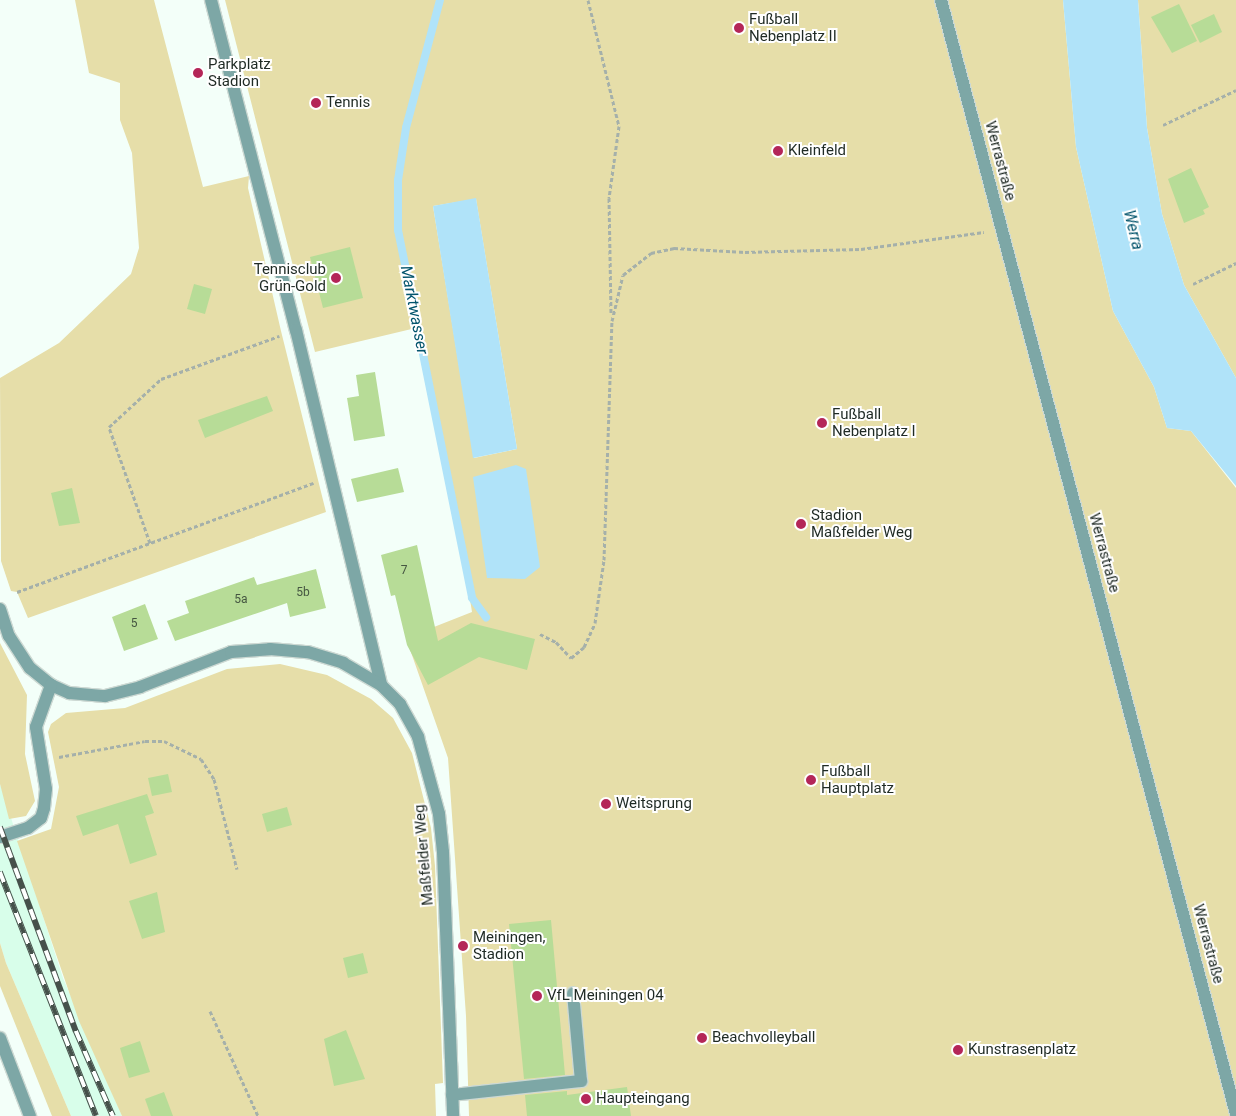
<!DOCTYPE html>
<html>
<head>
<meta charset="utf-8">
<style>
	body { margin:0 }
	#map { position:relative; width:1236px; height:1116px; overflow:hidden; background:#f3fff9; font-family:Roboto,sans-serif }
	div>[style] { position:absolute }
	.built>* { inset:0; background:#d8feea }
	.green>* { inset:0; background:#e6dea9 }
	.water>* { inset:0; background:#b0e3f9 }
	.stream>* { height:8px; margin:-4px; padding:0 4px; transform-origin:4px; border-radius:4px; background:#b0e3f9 }
	.building>* { inset:0; background:#b7dc97 }
	.path>* { height:3px; margin-top:-1.5px; transform-origin:0; background:repeating-linear-gradient(90deg,#a5b0aa 0 4px,transparent 0 6.5px) }
	.roads { filter:drop-shadow(1px 0 #cdd9d3) drop-shadow(-1px 0 #cdd9d3) drop-shadow(0 1px #cdd9d3) drop-shadow(0 -1px #cdd9d3) }
	.minor>* { height:12px; margin:-6px; padding:0 6px; transform-origin:6px; border-radius:6px; background:#7da7a6 }
	.rail>* { height:5.5px; margin-top:-2.75px; transform-origin:0; background:repeating-linear-gradient(90deg,#fff 0 11px,#46514b 0 22px); box-sizing:border-box; border-block:1px solid #46514b }
	.dots>* { width:14px; height:14px; translate:-50% -50%; box-sizing:border-box; border:2px solid #fff; border-radius:50% }
	span { translate:-50% -50%; white-space:nowrap; text-align:center; line-height:1.15; -webkit-text-stroke:4px #fff; paint-order:stroke }
	.number-label { font-size:12px; color:#455641 }
	.number-label span { -webkit-text-stroke-width:0 }
	.poi-label { font-size:15px; color:#1f2a24 }
	.left { translate:0 -50%; text-align:left }
	.right { translate:-100% -50%; text-align:right }
	.street-label { font-size:15px; color:#1f2a24 }
	.water-label { font-size:16px; color:#04556d; font-style:italic }
</style>
</head>
<body>
<div id="map">
	<div class="built">
		<i style="clip-path:polygon(0 784px,63px 978px,122px 1116px,71px 1116px,6px 963px,0 943px)"></i>
	</div>
	<div class="green">
		<i style="clip-path:polygon(75px 0,154px 0,203px 187px,249px 176px,248px 188px,281px 331px,326px 512px,28px 618px,17px 592px,11px 591px,1px 561px,0 378px,59px 343px,131px 274px,139px 248px,132px 153px,120px 120px,120px 83px,89px 73px)"></i>
		<i style="clip-path:polygon(evenodd,225px 0,1063px 0,1076px 147px,1113px 311px,1154px 387px,1167px 428px,1191px 431px,1236px 488px,1236px 1116px,469px 1116px,466px 1016px,448px 758px,406px 638px,472px 612px,451px 481px,420px 327px,315px 352px,225px 0,476px 199px,517px 449px,474px 458px,433px 206px,476px 199px)"></i>
		<i style="clip-path:polygon(1138px 0,1236px 0,1236px 378px,1184px 285px,1162px 214px,1147px 128px)"></i>
		<i style="clip-path:polygon(0 643px,27px 695px,25px 754px,35px 801px,26px 816px,9px 819px,0 784px)"></i>
		<i style="clip-path:polygon(280px 664px,327px 675px,371px 699px,393px 718px,412px 753px,431px 828px,435px 866px,443px 1083px,435px 1084px,436px 1116px,122px 1116px,79px 1021px,17px 841px,51px 829px,59px 787px,48px 732px,51px 724px,66px 713px,125px 708px,227px 669px)"></i>
		<i style="clip-path:polygon(0 943px,6px 963px,71px 1116px,52px 1116px,0 986px)"></i>
	</div>
	<div class="water">
		<i style="clip-path:polygon(1063px 0,1138px 0,1147px 128px,1162px 214px,1184px 285px,1236px 378px,1236px 486px,1191px 431px,1167px 428px,1154px 387px,1113px 311px,1076px 147px)"></i>
		<i style="clip-path:polygon(476px 198px,517px 449px,473px 458px,433px 206px)"></i>
		<i style="clip-path:polygon(516px 465px,526px 469px,540px 567px,525px 579px,487px 578px,473px 477px)"></i>
	</div>
	<div class="stream">
		<i style="left:440px;top:0;width:132px;rotate:104.9deg"></i>
		<i style="left:406px;top:128px;width:53px;rotate:98.7deg"></i>
		<i style="left:398px;top:180px;width:50px;rotate:90deg"></i>
		<i style="left:398px;top:230px;width:375px;rotate:78.6deg"></i>
		<i style="left:472px;top:598px;width:24px;rotate:54deg"></i>
	</div>
	<div class="building">
		<i style="clip-path:polygon(1179px 4px,1197px 41px,1172px 53px,1151px 17px)"></i>
		<i style="clip-path:polygon(1214px 14px,1222px 32px,1200px 43px,1191px 25px)"></i>
		<i style="clip-path:polygon(1191px 168px,1209px 207px,1203px 210px,1205px 214px,1184px 223px,1168px 179px)"></i>
		<i style="clip-path:polygon(350px 247px,363px 298px,323px 308px,310px 257px)"></i>
		<i style="clip-path:polygon(194px 284px,212px 289px,205px 314px,187px 309px)"></i>
		<i style="clip-path:polygon(375px 372px,385px 436px,354px 441px,347px 398px,359px 396px,356px 375px)"></i>
		<i style="clip-path:polygon(267px 396px,273px 411px,205px 438px,198px 420px)"></i>
		<i style="clip-path:polygon(398px 468px,404px 492px,357px 502px,351px 479px)"></i>
		<i style="clip-path:polygon(72px 488px,80px 523px,59px 526px,51px 493px)"></i>
		<i style="clip-path:polygon(417px 545px,438px 641px,471px 623px,535px 639px,527px 670px,479px 657px,428px 685px,407px 645px,395px 595px,391px 596px,381px 555px)"></i>
		<i style="clip-path:polygon(316px 569px,326px 608px,290px 617px,287px 603px,175px 641px,167px 621px,189px 613px,185px 601px,254px 577px,257px 585px)"></i>
		<i style="clip-path:polygon(145px 604px,158px 639px,124px 651px,112px 617px)"></i>
		<i style="clip-path:polygon(168px 774px,172px 792px,152px 796px,148px 778px)"></i>
		<i style="clip-path:polygon(147px 794px,154px 813px,145px 816px,157px 855px,130px 864px,118px 824px,83px 836px,76px 816px)"></i>
		<i style="clip-path:polygon(287px 807px,292px 825px,267px 832px,262px 814px)"></i>
		<i style="clip-path:polygon(157px 892px,165px 932px,142px 939px,129px 901px)"></i>
		<i style="clip-path:polygon(551px 920px,565px 1075px,524px 1079px,509px 924px)"></i>
		<i style="clip-path:polygon(363px 953px,368px 973px,348px 978px,343px 958px)"></i>
		<i style="clip-path:polygon(346px 1030px,365px 1079px,334px 1086px,324px 1039px)"></i>
		<i style="clip-path:polygon(140px 1041px,150px 1072px,129px 1078px,120px 1048px)"></i>
		<i style="clip-path:polygon(627px 1087px,631px 1116px,527px 1116px,525px 1095px,567px 1091px,567px 1095px)"></i>
		<i style="clip-path:polygon(164px 1092px,173px 1116px,151px 1116px,145px 1099px)"></i>
	</div>
	<div class="path">
		<i style="left:588px;top:0;width:130px;rotate:76.2deg"></i>
		<i style="left:619px;top:126px;width:73px;rotate:97.9deg"></i>
		<i style="left:609px;top:198px;width:115px;rotate:89deg"></i>
		<i style="left:1163px;top:125px;width:81px;rotate:-25.6deg"></i>
		<i style="left:1193px;top:284px;width:48px;rotate:-26deg"></i>
		<i style="left:150px;top:543px;width:123px;rotate:-109.5deg"></i>
		<i style="left:109px;top:427px;width:71px;rotate:-42.7deg"></i>
		<i style="left:161px;top:379px;width:126px;rotate:-20deg"></i>
		<i style="left:17px;top:592px;width:316px;rotate:-20.2deg"></i>
		<i style="left:540px;top:634px;width:18px;rotate:27deg"></i>
		<i style="left:556px;top:642px;width:22px;rotate:47deg"></i>
		<i style="left:571px;top:658px;width:17px;rotate:-40deg"></i>
		<i style="left:584px;top:647px;width:26px;rotate:-65deg"></i>
		<i style="left:595px;top:623px;width:64px;rotate:-81.9deg"></i>
		<i style="left:604px;top:560px;width:239px;rotate:-88.1deg"></i>
		<i style="left:612px;top:321px;width:47px;rotate:-76.6deg"></i>
		<i style="left:623px;top:275px;width:36px;rotate:-38deg"></i>
		<i style="left:651px;top:253px;width:24px;rotate:-12deg"></i>
		<i style="left:674px;top:248px;width:71px;rotate:3.2deg"></i>
		<i style="left:745px;top:252px;width:116px;rotate:-1.5deg"></i>
		<i style="left:861px;top:249px;width:124px;rotate:-7.9deg"></i>
		<i style="left:59px;top:757px;width:87px;rotate:-10.5deg"></i>
		<i style="left:145px;top:741px;width:19px"></i>
		<i style="left:164px;top:741px;width:41px;rotate:25.9deg"></i>
		<i style="left:201px;top:759px;width:24px;rotate:57deg"></i>
		<i style="left:214px;top:779px;width:93px;rotate:75.7deg"></i>
		<i style="left:210px;top:1011px;width:115px;rotate:65.4deg"></i>
	</div>
	<div class="roads">
		<div class="minor">
			<i style="left:211px;top:0;width:341px;rotate:75.6deg"></i>
			<i style="left:296px;top:330px;width:365px;rotate:76.5deg"></i>
			<i style="left:941px;top:0;width:1152px;rotate:75.17deg"></i>
			<i style="left:0;top:609px;width:28px;rotate:72deg"></i>
			<i style="left:9px;top:636px;width:38px;rotate:57deg"></i>
			<i style="left:30px;top:668px;width:27px;rotate:39deg"></i>
			<i style="left:51px;top:685px;width:20px;rotate:24deg"></i>
			<i style="left:69px;top:693px;width:36px;rotate:5deg"></i>
			<i style="left:105px;top:696px;width:36px;rotate:-14deg"></i>
			<i style="left:140px;top:687px;width:97px;rotate:-21deg"></i>
			<i style="left:231px;top:652px;width:39px;rotate:-4deg"></i>
			<i style="left:270px;top:649px;width:38px;rotate:5deg"></i>
			<i style="left:308px;top:652px;width:37px;rotate:17deg"></i>
			<i style="left:343px;top:663px;width:44px;rotate:30.1deg"></i>
			<i style="left:381px;top:685px;width:27px;rotate:45deg"></i>
			<i style="left:400px;top:704px;width:38px;rotate:61deg"></i>
			<i style="left:418px;top:737px;width:80px;rotate:74.7deg"></i>
			<i style="left:439px;top:814px;width:38px;rotate:84deg"></i>
			<i style="left:443px;top:852px;width:264px;rotate:87.8deg"></i>
			<i style="left:0;top:837px;width:29px;rotate:-18deg"></i>
			<i style="left:28px;top:828px;width:16px;rotate:-38deg"></i>
			<i style="left:41px;top:818px;width:10px;rotate:-73deg"></i>
			<i style="left:44px;top:808px;width:19px;rotate:-84deg"></i>
			<i style="left:46px;top:789px;width:63px;rotate:-99.2deg"></i>
			<i style="left:36px;top:727px;width:45px;rotate:-70.3deg"></i>
			<i style="left:0;top:1038px;width:84px;rotate:69deg"></i>
			<i style="left:452px;top:1095px;width:130px;rotate:-6.2deg"></i>
			<i style="left:581px;top:1081px;width:88px;rotate:-95.2deg"></i>
		</div>
	</div>
	<div class="rail">
		<i style="left:0;top:827px;width:218px;rotate:69.6deg"></i>
		<i style="left:76px;top:1031px;width:93px;rotate:66.5deg"></i>
		<i style="left:0;top:872px;width:262px;rotate:68.5deg"></i>
	</div>
	<div class="dots">
		<i style="left:739px;top:28px;background:#b42658"></i>
		<i style="left:198px;top:73px;background:#b42658"></i>
		<i style="left:316px;top:103px;background:#b42658"></i>
		<i style="left:778px;top:151px;background:#b42658"></i>
		<i style="left:336px;top:278px;background:#b42658"></i>
		<i style="left:822px;top:423px;background:#b42658"></i>
		<i style="left:801px;top:524px;background:#b42658"></i>
		<i style="left:811px;top:780px;background:#b42658"></i>
		<i style="left:606px;top:804px;background:#b42658"></i>
		<i style="left:463px;top:946px;background:#b42658"></i>
		<i style="left:537px;top:996px;background:#b42658"></i>
		<i style="left:702px;top:1038px;background:#b42658"></i>
		<i style="left:958px;top:1050px;background:#b42658"></i>
		<i style="left:586px;top:1099px;background:#b42658"></i>
	</div>
	<div class="number-label">
		<span style="left:404px;top:571px">7</span>
		<span style="left:303px;top:593px">5b</span>
		<span style="left:241px;top:600px">5a</span>
		<span style="left:134px;top:624px">5</span>
	</div>
	<div class="poi-label">
		<span class="left" style="left:749px;top:28px">Fußball<br>Nebenplatz II</span>
		<span class="left" style="left:208px;top:73px">Parkplatz<br>Stadion</span>
		<span class="left" style="left:326px;top:103px">Tennis</span>
		<span class="left" style="left:788px;top:151px">Kleinfeld</span>
		<span class="right" style="left:326px;top:278px">Tennisclub<br>Grün-Gold</span>
		<span class="left" style="left:832px;top:423px">Fußball<br>Nebenplatz I</span>
		<span class="left" style="left:811px;top:524px">Stadion<br>Maßfelder Weg</span>
		<span class="left" style="left:821px;top:780px">Fußball<br>Hauptplatz</span>
		<span class="left" style="left:616px;top:804px">Weitsprung</span>
		<span class="left" style="left:473px;top:946px">Meiningen,<br>Stadion</span>
		<span class="left" style="left:547px;top:996px">VfL Meiningen 04</span>
		<span class="left" style="left:712px;top:1038px">Beachvolleyball</span>
		<span class="left" style="left:968px;top:1050px">Kunstrasenplatz</span>
		<span class="left" style="left:596px;top:1099px">Haupteingang</span>
	</div>
	<div class="street-label">
		<span style="left:1000px;top:161px;rotate:75deg">Werrastraße</span>
		<span style="left:1104px;top:553px;rotate:75deg">Werrastraße</span>
		<span style="left:424px;top:855px;rotate:-95deg">Maßfelder Weg</span>
		<span style="left:1208px;top:944px;rotate:75deg">Werrastraße</span>
	</div>
	<div class="water-label">
		<span style="left:1133px;top:230px;rotate:77deg">Werra</span>
		<span style="left:414px;top:310px;rotate:79deg">Marktwasser</span>
	</div>
</div>
</body>
</html>
